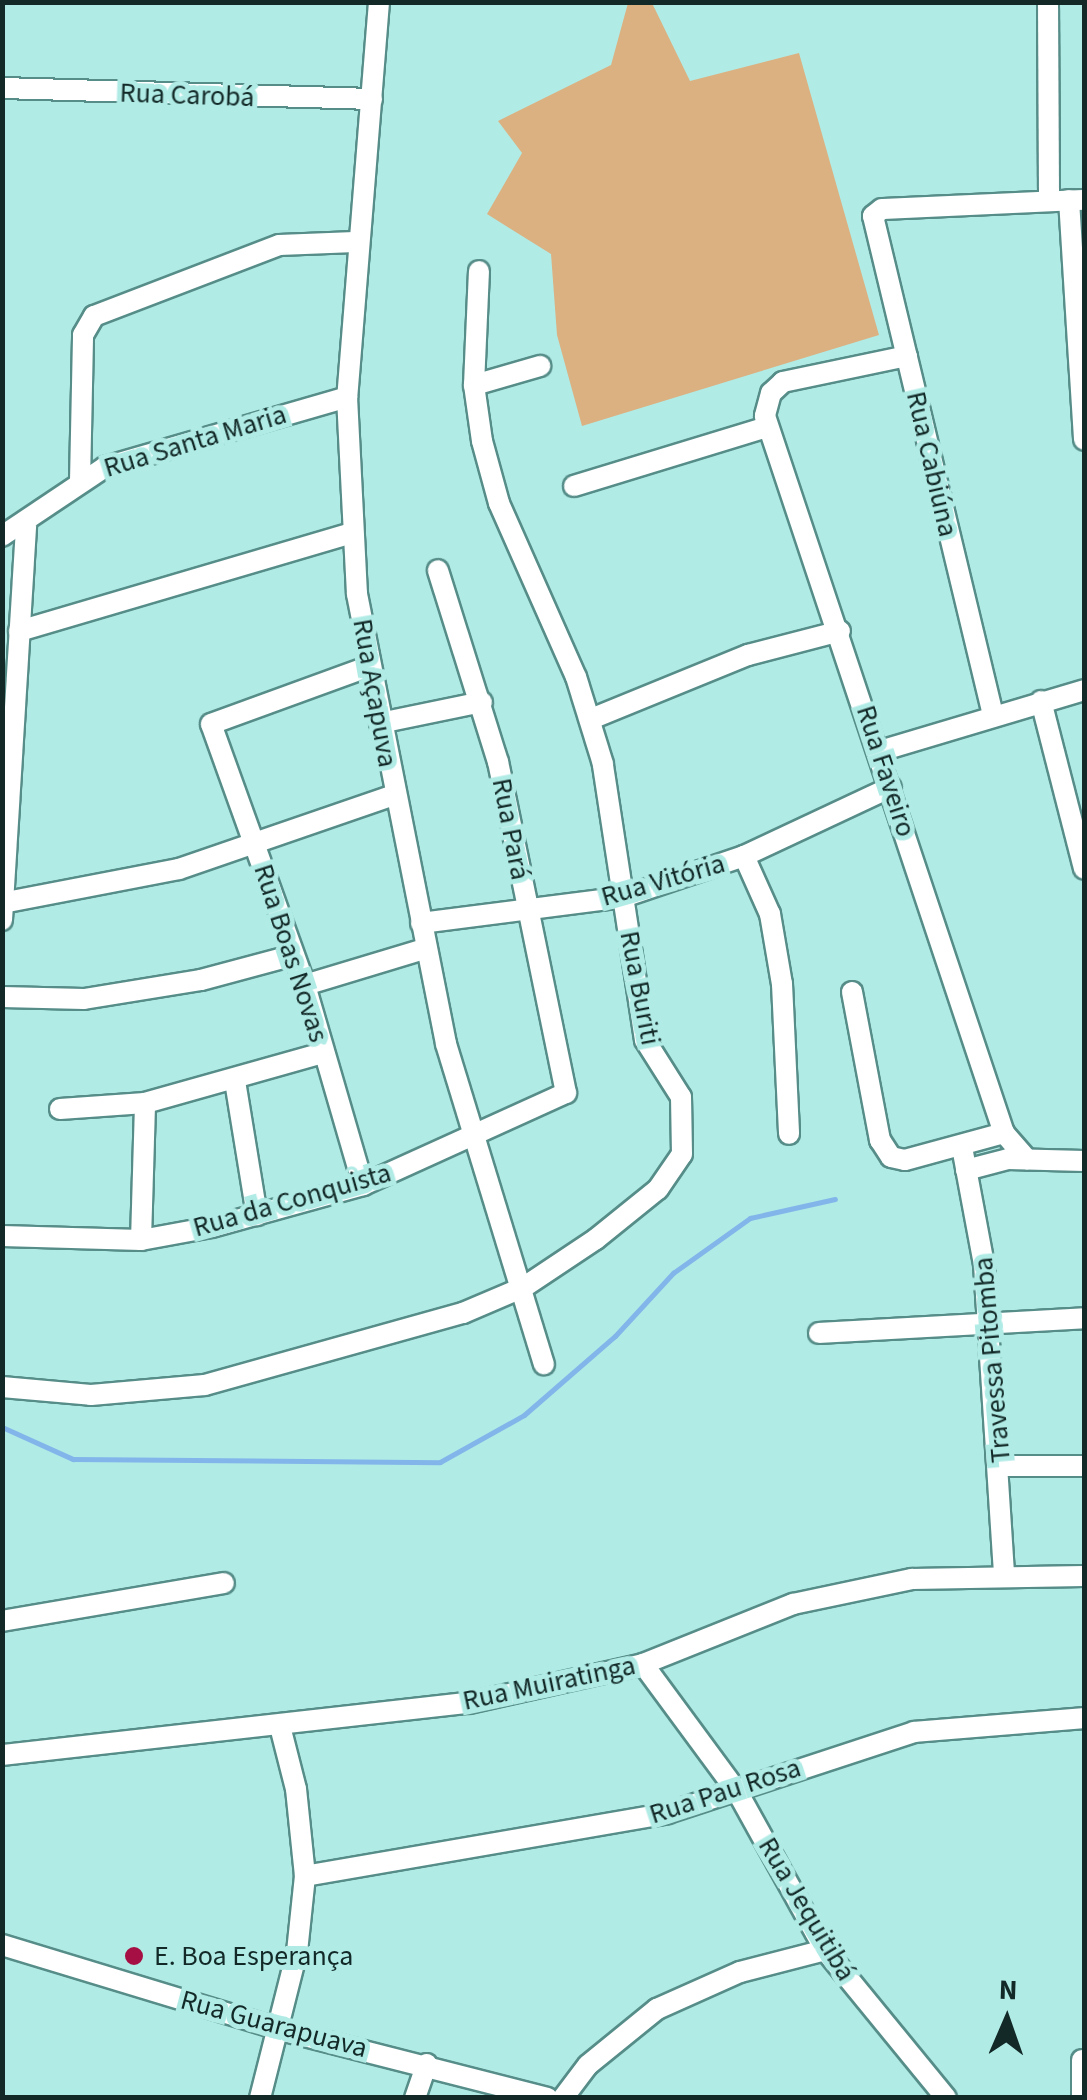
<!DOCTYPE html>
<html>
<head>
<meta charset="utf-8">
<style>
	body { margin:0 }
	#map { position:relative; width:1087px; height:2100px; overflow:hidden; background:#b1ebe6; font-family:"Source Sans 3",sans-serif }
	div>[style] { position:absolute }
	.green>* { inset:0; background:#dbb181 }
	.stream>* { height:5px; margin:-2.5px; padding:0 2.5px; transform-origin:2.5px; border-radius:2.5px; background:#82b6ea }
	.roads { filter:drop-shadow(2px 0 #568d89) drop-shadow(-2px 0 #568d89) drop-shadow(0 2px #568d89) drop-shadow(0 -2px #568d89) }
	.street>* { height:20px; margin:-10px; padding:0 10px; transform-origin:10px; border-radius:10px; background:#fff }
	.dots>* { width:28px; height:28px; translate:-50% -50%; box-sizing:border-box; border:5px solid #b1ebe6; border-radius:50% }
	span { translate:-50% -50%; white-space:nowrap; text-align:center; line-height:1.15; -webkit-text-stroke:10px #b1ebe6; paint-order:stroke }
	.street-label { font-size:28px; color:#122927 }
	.poi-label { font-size:28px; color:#122927 }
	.left { translate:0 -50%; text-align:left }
	.frame { position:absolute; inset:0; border:5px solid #122927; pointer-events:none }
	.north { position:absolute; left:957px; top:1970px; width:100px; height:100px; -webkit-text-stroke:8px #b1ebe6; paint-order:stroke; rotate:2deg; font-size:28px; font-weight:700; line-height:40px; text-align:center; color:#122927 }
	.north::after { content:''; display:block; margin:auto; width:35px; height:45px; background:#122927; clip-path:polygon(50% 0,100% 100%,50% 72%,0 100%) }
</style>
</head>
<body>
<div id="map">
	<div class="green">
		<i style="clip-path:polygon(628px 3px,652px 3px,690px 81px,799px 53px,879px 335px,582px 426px,557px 335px,551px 254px,487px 214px,522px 153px,498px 121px,611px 65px)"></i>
	</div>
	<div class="stream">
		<i style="left:2px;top:1427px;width:78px;rotate:24.3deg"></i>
		<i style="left:73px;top:1459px;width:367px;rotate:0.5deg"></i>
		<i style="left:440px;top:1462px;width:96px;rotate:-29.2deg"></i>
		<i style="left:524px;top:1415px;width:121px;rotate:-41deg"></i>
		<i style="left:615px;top:1336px;width:86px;rotate:-47.4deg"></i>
		<i style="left:673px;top:1273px;width:95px;rotate:-35.5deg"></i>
		<i style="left:750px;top:1218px;width:87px;rotate:-12.6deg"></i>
	</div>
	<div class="roads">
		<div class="street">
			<i style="left:379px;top:2px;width:396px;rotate:94.6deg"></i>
			<i style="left:347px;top:397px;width:197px;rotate:87.1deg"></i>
			<i style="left:357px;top:594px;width:459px;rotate:78.8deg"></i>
			<i style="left:446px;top:1044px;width:335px;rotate:73deg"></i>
			<i style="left:1048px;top:2px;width:199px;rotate:89.7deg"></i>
			<i style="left:2px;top:88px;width:370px;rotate:1.7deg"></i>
			<i style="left:1069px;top:200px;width:240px;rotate:86.4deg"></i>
			<i style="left:907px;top:356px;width:127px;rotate:168.2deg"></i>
			<i style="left:783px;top:382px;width:16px;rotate:137deg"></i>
			<i style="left:771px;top:393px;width:24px;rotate:105deg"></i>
			<i style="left:765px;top:416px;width:756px;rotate:71.57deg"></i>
			<i style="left:1004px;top:1133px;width:35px;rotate:49deg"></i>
			<i style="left:474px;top:385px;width:69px;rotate:-16.1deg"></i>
			<i style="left:80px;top:481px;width:146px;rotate:-88.8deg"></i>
			<i style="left:83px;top:335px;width:22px;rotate:-60deg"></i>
			<i style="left:94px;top:316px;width:198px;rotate:-21deg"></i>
			<i style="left:279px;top:245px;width:76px;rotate:-2.3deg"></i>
			<i style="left:574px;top:486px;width:202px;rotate:-17deg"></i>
			<i style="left:2px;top:536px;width:124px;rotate:-33.8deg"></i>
			<i style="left:105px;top:467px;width:252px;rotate:-16.1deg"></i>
			<i style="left:19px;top:631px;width:348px;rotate:-16.4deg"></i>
			<i style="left:1041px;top:701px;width:173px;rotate:75.6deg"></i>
			<i style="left:993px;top:715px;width:513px;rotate:-103.52deg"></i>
			<i style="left:873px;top:216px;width:11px;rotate:-38deg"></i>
			<i style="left:882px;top:209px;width:202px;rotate:-2.6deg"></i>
			<i style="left:591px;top:719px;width:170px;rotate:-22.2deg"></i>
			<i style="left:748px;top:655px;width:95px;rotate:-14.6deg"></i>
			<i style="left:380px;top:723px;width:104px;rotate:-11.6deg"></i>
			<i style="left:880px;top:751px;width:213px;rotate:-16.6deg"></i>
			<i style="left:744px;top:856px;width:64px;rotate:65.9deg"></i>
			<i style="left:770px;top:914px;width:71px;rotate:80.3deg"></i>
			<i style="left:782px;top:984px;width:150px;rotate:87.3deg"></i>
			<i style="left:2px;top:903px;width:180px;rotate:-10.9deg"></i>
			<i style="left:179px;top:869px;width:227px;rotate:-19deg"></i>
			<i style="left:2px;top:920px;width:395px;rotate:-86.5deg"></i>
			<i style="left:421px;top:923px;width:204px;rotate:-7.3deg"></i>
			<i style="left:623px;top:897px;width:128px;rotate:-18.7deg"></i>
			<i style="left:744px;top:856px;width:162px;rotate:-25.1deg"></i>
			<i style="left:305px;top:985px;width:124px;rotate:-16.8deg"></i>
			<i style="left:852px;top:992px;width:151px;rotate:79.3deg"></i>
			<i style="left:880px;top:1140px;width:20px;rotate:57deg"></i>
			<i style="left:891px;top:1157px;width:14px;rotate:12deg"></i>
			<i style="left:905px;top:1160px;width:103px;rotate:-15.3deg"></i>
			<i style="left:2px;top:997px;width:82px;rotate:1.4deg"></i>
			<i style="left:84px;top:999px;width:119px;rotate:-9.2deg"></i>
			<i style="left:201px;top:980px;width:96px;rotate:-15deg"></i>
			<i style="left:235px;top:1081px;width:136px;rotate:80.7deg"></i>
			<i style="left:60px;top:1109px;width:85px;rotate:-4deg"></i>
			<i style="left:145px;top:1103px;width:185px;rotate:-15.7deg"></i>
			<i style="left:962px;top:1147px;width:119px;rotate:79.4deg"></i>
			<i style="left:984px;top:1264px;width:311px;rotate:86.3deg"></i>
			<i style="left:966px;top:1170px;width:43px;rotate:-14.7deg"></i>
			<i style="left:1008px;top:1159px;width:76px;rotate:1.5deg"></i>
			<i style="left:363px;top:1185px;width:208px;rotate:-106.2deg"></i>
			<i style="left:305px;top:985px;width:277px;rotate:-109.8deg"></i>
			<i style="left:211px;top:724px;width:167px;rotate:-20deg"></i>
			<i style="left:2px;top:1236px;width:139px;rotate:1.6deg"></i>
			<i style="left:141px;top:1240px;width:72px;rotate:-10.4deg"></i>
			<i style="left:212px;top:1227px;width:157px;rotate:-15.5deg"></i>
			<i style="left:363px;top:1185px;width:223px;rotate:-24.4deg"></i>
			<i style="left:566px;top:1093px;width:338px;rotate:-101.6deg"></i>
			<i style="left:498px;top:762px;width:201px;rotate:-107.4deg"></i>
			<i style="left:141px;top:1240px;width:137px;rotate:-88.3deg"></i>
			<i style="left:819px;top:1333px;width:265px;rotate:-3.2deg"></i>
			<i style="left:2px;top:1387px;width:89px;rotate:5.1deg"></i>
			<i style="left:91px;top:1395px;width:114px;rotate:-5deg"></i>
			<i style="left:205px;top:1385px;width:268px;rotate:-15.6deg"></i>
			<i style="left:463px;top:1313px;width:66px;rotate:-23.1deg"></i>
			<i style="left:524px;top:1287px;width:87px;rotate:-33.7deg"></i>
			<i style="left:596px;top:1239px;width:80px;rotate:-38.9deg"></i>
			<i style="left:658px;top:1189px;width:42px;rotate:-55.6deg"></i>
			<i style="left:682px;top:1154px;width:57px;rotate:-91deg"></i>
			<i style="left:681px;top:1097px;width:67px;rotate:-122.3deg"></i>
			<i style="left:645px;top:1040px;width:279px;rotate:-98.7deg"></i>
			<i style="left:603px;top:764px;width:91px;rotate:-107.2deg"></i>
			<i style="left:576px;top:677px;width:190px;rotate:-113.9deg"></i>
			<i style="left:499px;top:503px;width:64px;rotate:-105.3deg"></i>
			<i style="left:482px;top:441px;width:57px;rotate:-98.1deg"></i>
			<i style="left:474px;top:385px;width:114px;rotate:-87.5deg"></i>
			<i style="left:1002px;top:1466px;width:82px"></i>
			<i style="left:2px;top:1621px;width:225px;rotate:-9.7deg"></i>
			<i style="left:643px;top:1664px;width:160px;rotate:53.6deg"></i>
			<i style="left:738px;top:1793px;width:179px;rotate:61deg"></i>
			<i style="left:825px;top:1950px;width:191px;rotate:50.7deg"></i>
			<i style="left:2px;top:1755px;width:470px;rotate:-6.4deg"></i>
			<i style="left:469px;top:1703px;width:178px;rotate:-12.6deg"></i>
			<i style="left:643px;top:1664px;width:162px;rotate:-21.8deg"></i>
			<i style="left:793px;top:1604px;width:122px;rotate:-11.9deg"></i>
			<i style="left:912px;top:1579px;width:172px;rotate:-1deg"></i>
			<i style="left:305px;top:1876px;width:368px;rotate:-9.8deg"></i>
			<i style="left:668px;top:1813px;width:259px;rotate:-18.2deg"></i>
			<i style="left:914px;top:1732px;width:171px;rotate:-4.7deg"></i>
			<i style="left:2px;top:1945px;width:292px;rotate:16.9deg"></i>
			<i style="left:281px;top:2030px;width:275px;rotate:14.3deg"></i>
			<i style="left:260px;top:2098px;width:151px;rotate:-75.8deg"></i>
			<i style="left:297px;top:1952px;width:76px;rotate:-84deg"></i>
			<i style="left:305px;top:1876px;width:87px;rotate:-95.9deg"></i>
			<i style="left:296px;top:1789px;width:65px;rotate:-104.3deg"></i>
			<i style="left:415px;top:2098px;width:36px;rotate:-71deg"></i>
			<i style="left:563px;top:2098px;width:41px;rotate:-52.9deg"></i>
			<i style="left:588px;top:2065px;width:89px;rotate:-39.1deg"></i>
			<i style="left:657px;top:2009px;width:91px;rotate:-24deg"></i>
			<i style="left:740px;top:1972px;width:88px;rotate:-14.5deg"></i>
			<i style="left:1082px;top:2098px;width:38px;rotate:-90deg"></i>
		</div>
	</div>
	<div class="dots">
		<i style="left:134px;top:1956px;background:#a60f43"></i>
	</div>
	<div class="street-label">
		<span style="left:187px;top:95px;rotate:2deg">Rua Carobá</span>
		<span style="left:195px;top:441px;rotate:-17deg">Rua Santa Maria</span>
		<span style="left:932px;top:464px;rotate:77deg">Rua Cabiúna</span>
		<span style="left:375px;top:693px;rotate:80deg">Rua Açapuva</span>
		<span style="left:886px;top:771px;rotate:72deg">Rua Faveiro</span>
		<span style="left:511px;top:829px;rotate:79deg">Rua Pará</span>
		<span style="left:663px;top:880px;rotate:-16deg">Rua Vitória</span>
		<span style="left:291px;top:953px;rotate:72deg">Rua Boas Novas</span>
		<span style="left:640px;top:988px;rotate:79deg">Rua Buriti</span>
		<span style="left:292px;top:1200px;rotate:-16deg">Rua da Conquista</span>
		<span style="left:992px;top:1360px;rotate:-95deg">Travessa Pitomba</span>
		<span style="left:549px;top:1683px;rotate:-12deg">Rua Muiratinga</span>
		<span style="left:725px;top:1791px;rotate:-18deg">Rua Pau Rosa</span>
		<span style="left:807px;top:1909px;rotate:59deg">Rua Jequitibá</span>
		<span style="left:274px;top:2024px;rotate:15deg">Rua Guarapuava</span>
	</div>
	<div class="poi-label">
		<span class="left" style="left:154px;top:1956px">E. Boa Esperança</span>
	</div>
	<div class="frame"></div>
	<div class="north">N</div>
</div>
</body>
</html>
